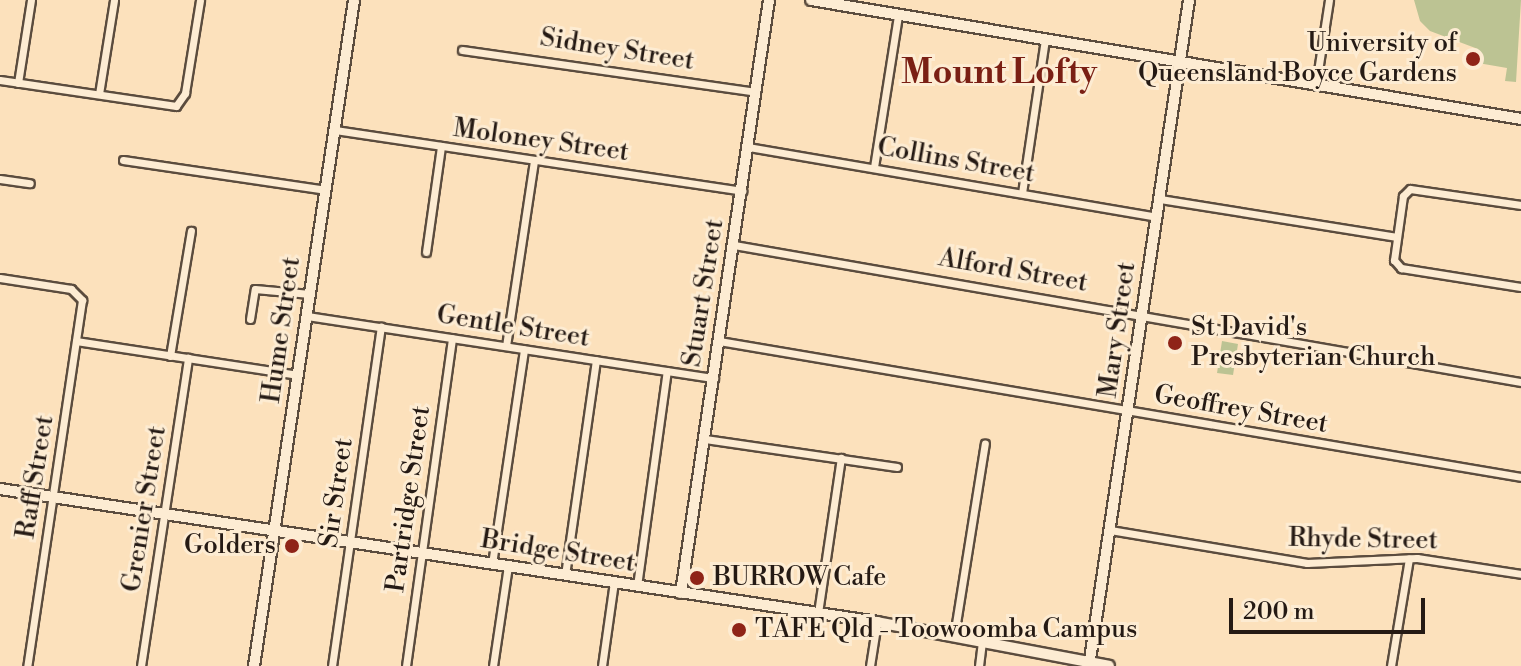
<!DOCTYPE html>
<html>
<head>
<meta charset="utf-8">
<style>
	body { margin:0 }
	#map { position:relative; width:1521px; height:666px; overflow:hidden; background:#fce1bc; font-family:"Libre Bodoni",serif }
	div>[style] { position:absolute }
	.green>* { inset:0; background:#bcc393 }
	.roads { filter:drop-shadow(2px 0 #5b4c3e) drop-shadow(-2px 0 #5b4c3e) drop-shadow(0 2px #5b4c3e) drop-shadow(0 -2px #5b4c3e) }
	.street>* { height:7px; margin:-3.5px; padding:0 3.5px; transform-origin:3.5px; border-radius:3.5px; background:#fdecd3 }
	.secondary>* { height:10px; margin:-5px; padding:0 5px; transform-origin:5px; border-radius:5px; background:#fdecd3 }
	.dots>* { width:22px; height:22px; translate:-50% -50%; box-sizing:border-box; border:4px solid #fdecd3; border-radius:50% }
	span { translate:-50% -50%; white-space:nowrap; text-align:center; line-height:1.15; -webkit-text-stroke:6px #fdecd3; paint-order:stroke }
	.poi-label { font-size:26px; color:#251a14 }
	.right { translate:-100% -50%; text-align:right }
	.left { translate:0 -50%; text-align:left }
	.street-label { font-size:26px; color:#251a14 }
	.district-label { font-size:34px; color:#7a1f14; font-weight:700 }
	.scale { position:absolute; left:1229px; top:598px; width:196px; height:36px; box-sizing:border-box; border:4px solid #251a14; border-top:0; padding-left:10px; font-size:24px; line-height:28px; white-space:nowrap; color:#251a14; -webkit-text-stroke:6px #fdecd3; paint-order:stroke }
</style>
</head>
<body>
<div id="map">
	<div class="green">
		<i style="clip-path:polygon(1414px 0,1521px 0,1516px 82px,1505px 81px,1507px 68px,1478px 63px,1478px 49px,1430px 31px,1420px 21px)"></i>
		<i style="clip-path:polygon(1222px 341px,1238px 344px,1233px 375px,1217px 373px)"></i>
	</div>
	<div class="roads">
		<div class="street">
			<i style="left:462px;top:50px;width:297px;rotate:8.1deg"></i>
			<i style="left:0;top:80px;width:178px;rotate:8.4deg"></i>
			<i style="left:176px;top:106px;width:16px;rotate:-55deg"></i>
			<i style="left:185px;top:93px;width:94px;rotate:-80.8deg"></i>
			<i style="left:18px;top:83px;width:84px;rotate:-81.1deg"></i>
			<i style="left:1316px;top:84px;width:85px;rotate:-81.2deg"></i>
			<i style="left:99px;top:94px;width:95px;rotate:-80.9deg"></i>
			<i style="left:335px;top:130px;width:412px;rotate:8.5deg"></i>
			<i style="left:748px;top:147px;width:415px;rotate:9.7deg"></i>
			<i style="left:123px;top:160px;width:204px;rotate:8.4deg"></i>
			<i style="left:874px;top:167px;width:154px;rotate:-81deg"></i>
			<i style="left:0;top:179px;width:30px;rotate:8deg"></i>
			<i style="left:1022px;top:193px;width:155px;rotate:-81.5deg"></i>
			<i style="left:1160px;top:199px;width:240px;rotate:9.1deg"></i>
			<i style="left:1521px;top:205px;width:112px;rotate:-171.8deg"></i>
			<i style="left:1410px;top:189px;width:10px;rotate:135deg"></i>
			<i style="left:1403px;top:196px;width:65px;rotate:98deg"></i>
			<i style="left:1394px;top:260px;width:11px;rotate:49deg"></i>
			<i style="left:1401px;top:268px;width:121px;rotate:9deg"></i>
			<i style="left:734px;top:245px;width:799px;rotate:9.88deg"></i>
			<i style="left:426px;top:252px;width:107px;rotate:-81.9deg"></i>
			<i style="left:0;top:278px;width:72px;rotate:8.8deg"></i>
			<i style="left:71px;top:289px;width:16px;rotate:45deg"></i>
			<i style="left:82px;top:300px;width:370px;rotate:98.5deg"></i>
			<i style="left:307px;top:316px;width:412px;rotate:8.7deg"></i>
			<i style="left:250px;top:319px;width:30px;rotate:-81deg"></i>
			<i style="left:255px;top:289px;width:55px;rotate:5.2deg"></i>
			<i style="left:76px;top:341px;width:225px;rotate:8.7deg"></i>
			<i style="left:719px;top:341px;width:813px;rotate:9.62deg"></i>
			<i style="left:506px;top:346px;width:188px;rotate:-81.4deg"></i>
			<i style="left:170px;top:356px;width:127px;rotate:-80.5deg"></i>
			<i style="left:705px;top:439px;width:194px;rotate:8.3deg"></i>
			<i style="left:1110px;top:530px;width:200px;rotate:9.5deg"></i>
			<i style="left:1307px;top:563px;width:110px;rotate:-2.6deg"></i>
			<i style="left:1417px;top:558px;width:105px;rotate:8.7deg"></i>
			<i style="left:492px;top:564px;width:217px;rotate:-81.5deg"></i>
			<i style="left:565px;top:575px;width:217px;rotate:-81.8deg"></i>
			<i style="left:637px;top:586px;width:217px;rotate:-82.1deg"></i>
			<i style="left:818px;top:613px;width:157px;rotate:-81.6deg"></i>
			<i style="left:954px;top:636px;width:195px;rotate:-80.9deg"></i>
			<i style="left:141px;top:666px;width:312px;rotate:-81.3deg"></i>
			<i style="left:332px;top:666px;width:343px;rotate:-81.8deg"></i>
			<i style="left:406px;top:666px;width:331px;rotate:-82deg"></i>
			<i style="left:493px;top:666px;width:101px;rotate:-81.5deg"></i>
			<i style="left:602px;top:666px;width:85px;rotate:-81.9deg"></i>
			<i style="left:870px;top:666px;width:45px;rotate:-81deg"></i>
			<i style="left:979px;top:666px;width:24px;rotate:-83deg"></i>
			<i style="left:1391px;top:666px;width:109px;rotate:-80.5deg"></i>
		</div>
		<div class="secondary">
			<i style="left:811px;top:0;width:720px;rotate:9.51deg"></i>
			<i style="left:0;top:489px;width:887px;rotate:8.62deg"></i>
			<i style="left:877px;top:622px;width:236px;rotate:10.7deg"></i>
			<i style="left:681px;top:593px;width:599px;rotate:-81.56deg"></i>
			<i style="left:254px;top:666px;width:673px;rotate:-81.46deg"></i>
			<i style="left:1089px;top:666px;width:673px;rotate:-81.46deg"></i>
		</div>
	</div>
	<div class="dots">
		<i style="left:1473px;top:59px;background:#8f2418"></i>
		<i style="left:1175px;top:343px;background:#8f2418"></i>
		<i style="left:292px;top:546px;background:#8f2418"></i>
		<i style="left:697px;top:578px;background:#8f2418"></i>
		<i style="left:739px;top:630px;background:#8f2418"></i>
	</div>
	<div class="poi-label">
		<span class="right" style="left:1457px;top:59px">University of<br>Queensland Boyce Gardens</span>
		<span class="left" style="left:1191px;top:343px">St David's<br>Presbyterian Church</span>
		<span class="right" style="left:276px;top:546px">Golders</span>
		<span class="left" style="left:713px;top:578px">BURROW Cafe</span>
		<span class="left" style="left:755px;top:630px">TAFE Qld - Toowoomba Campus</span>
	</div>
	<div class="street-label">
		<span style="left:617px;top:50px;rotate:9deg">Sidney Street</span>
		<span style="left:541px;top:141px;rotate:8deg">Moloney Street</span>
		<span style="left:956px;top:161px;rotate:10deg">Collins Street</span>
		<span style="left:1013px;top:271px;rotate:10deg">Alford Street</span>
		<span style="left:704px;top:293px;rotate:-81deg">Stuart Street</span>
		<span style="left:513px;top:327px;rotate:9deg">Gentle Street</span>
		<span style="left:282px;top:330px;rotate:-82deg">Hume Street</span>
		<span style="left:1118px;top:330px;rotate:-82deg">Mary Street</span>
		<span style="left:1241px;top:410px;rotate:10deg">Geoffrey Street</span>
		<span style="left:36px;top:477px;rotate:-81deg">Raff Street</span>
		<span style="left:337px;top:493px;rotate:-82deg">Sir Street</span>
		<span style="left:409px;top:499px;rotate:-82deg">Partridge Street</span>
		<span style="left:145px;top:509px;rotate:-81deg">Grenier Street</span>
		<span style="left:1363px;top:540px;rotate:1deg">Rhyde Street</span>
		<span style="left:558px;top:552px;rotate:9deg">Bridge Street</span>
	</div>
	<div class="district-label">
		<span style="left:999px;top:74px">Mount Lofty</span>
	</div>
	<div class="scale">200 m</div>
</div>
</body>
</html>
